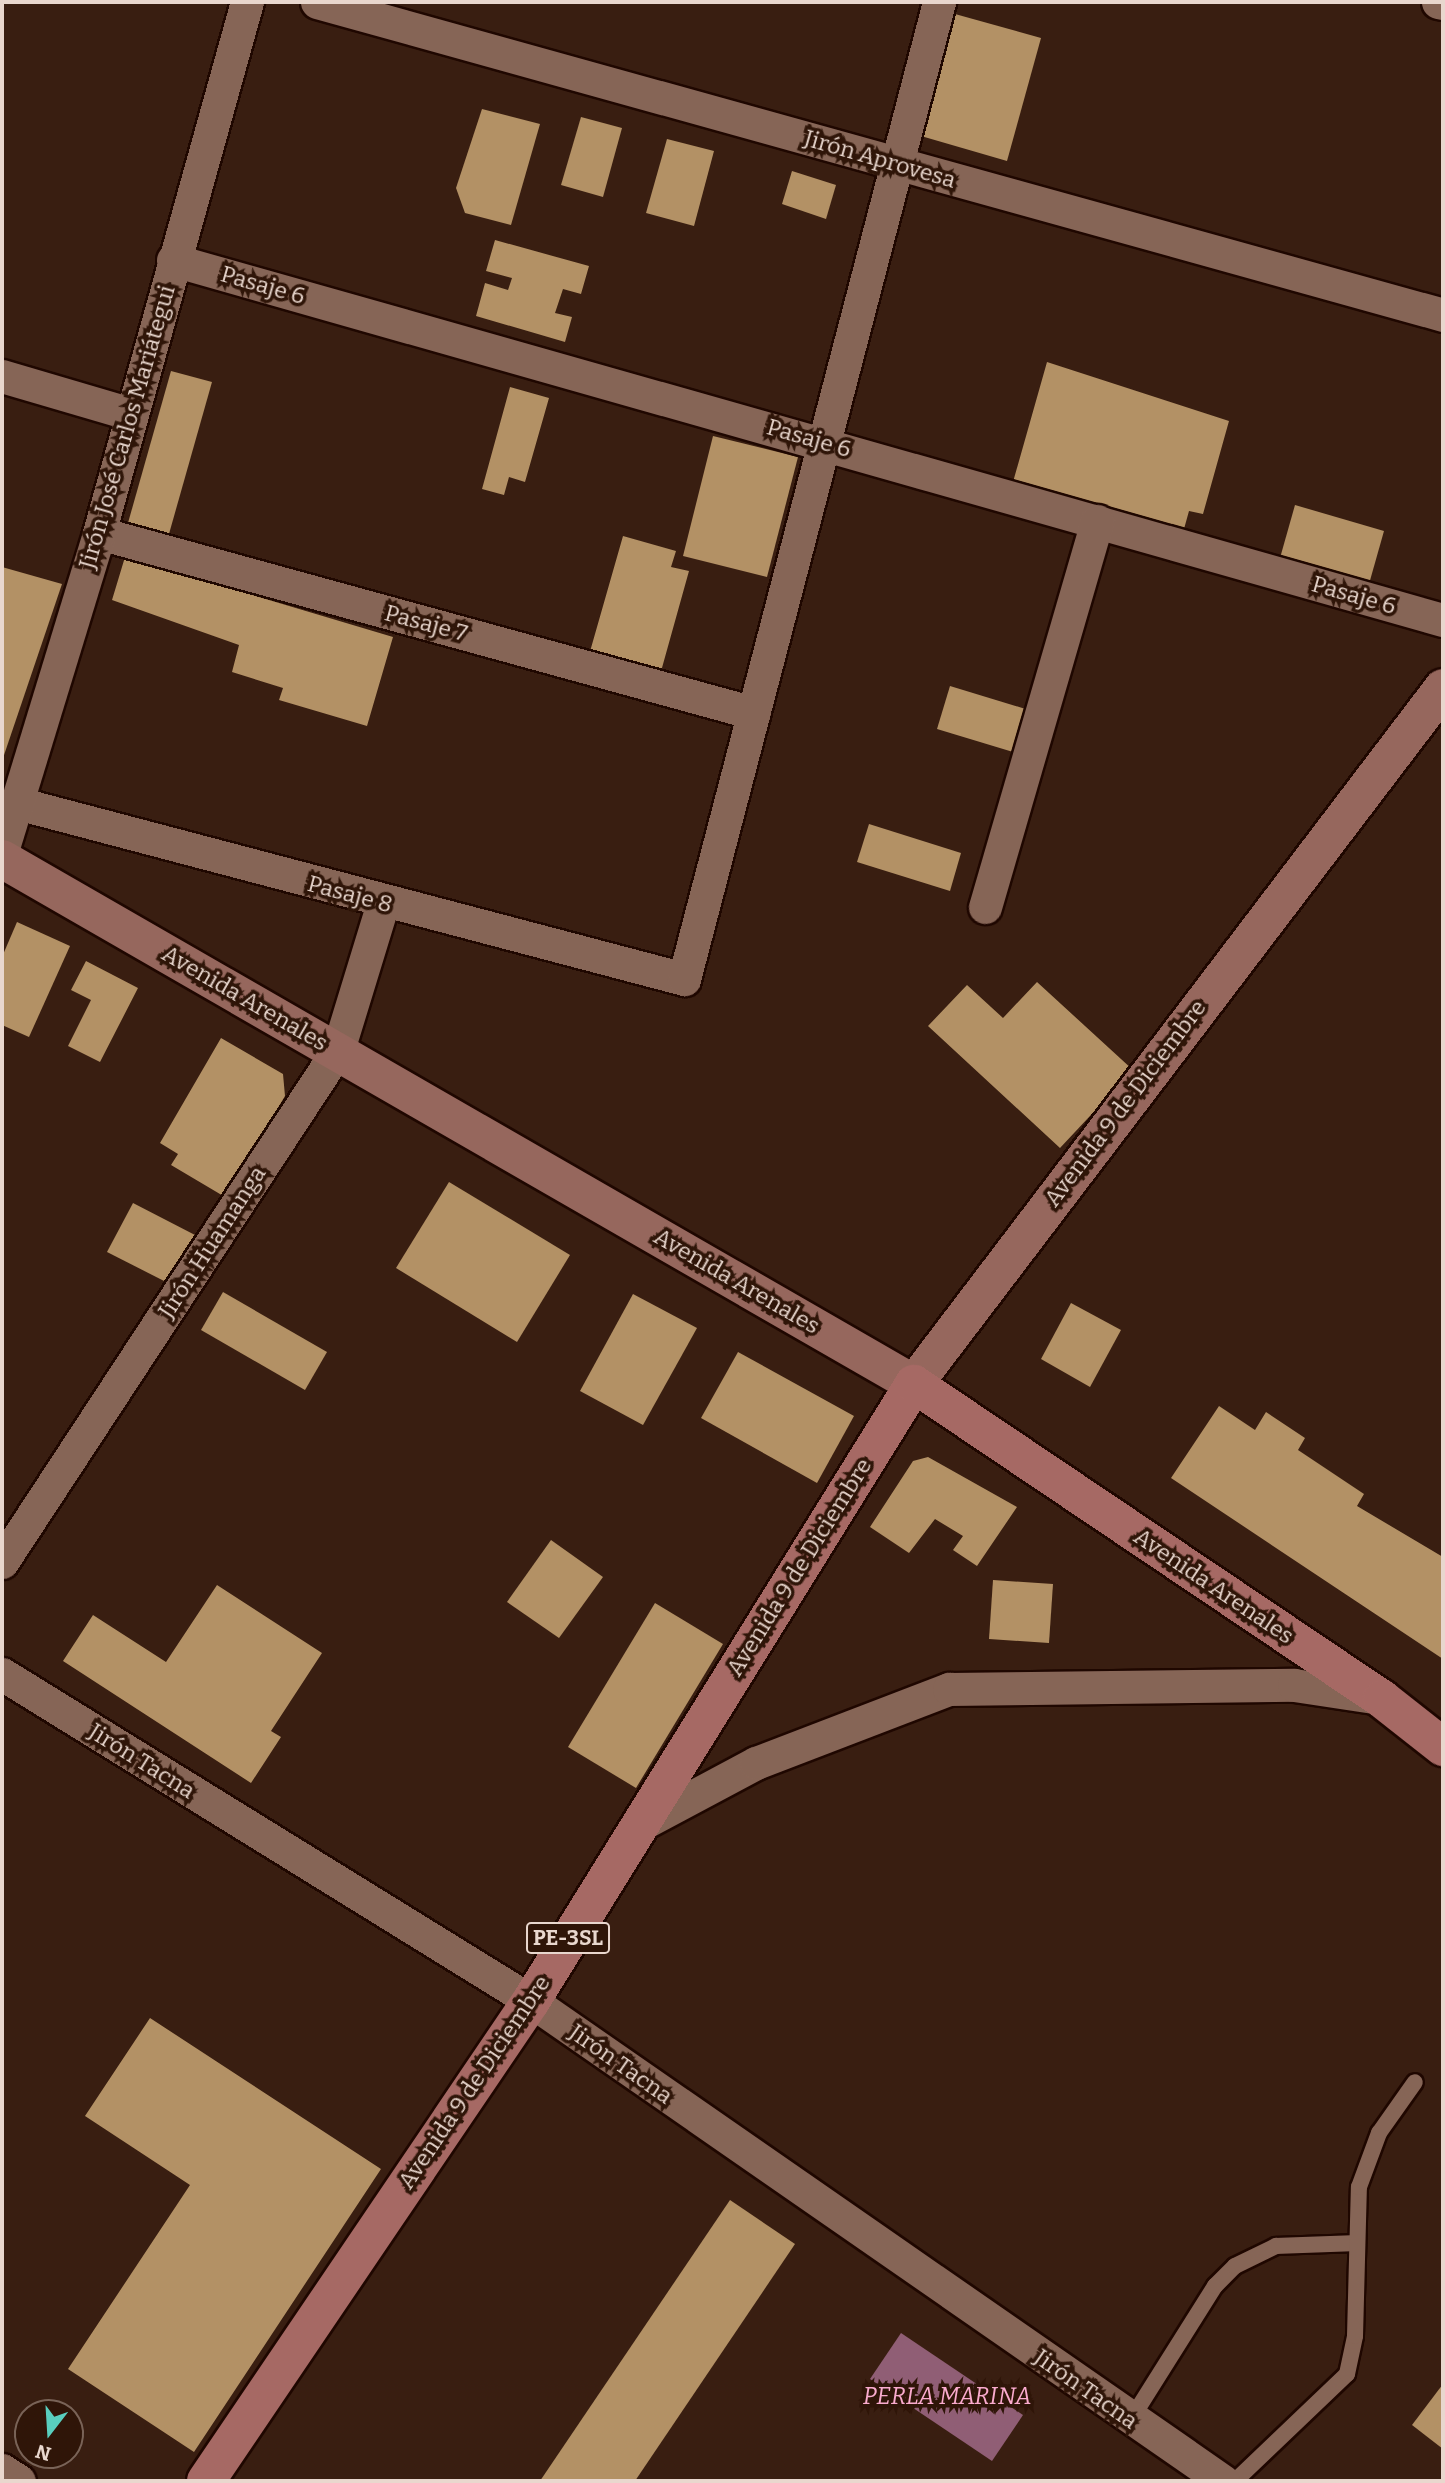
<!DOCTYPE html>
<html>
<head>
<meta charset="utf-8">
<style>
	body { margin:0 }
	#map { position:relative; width:1445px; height:2483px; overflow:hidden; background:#391e11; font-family:Bitter,serif }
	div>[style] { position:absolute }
	.water>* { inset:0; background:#905e75 }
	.building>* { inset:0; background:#b39165 }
	.roads { filter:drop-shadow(2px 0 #1f0700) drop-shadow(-2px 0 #1f0700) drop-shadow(0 2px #1f0700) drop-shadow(0 -2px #1f0700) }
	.lane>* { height:16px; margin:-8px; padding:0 8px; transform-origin:8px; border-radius:8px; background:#866556 }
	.street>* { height:33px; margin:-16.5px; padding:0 16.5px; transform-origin:16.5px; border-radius:16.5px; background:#866556 }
	.secondary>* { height:38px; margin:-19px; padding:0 19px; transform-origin:19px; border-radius:19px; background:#96675d }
	.primary>* { height:38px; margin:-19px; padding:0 19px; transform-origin:19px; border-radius:19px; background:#a66964 }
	span { translate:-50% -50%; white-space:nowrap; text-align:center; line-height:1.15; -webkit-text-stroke:7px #2f1508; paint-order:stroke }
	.shield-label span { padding:2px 5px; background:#2f1508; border:2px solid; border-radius:5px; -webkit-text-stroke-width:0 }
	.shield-label { font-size:21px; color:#e9d7ce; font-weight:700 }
	.street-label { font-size:23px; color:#e9d7ce }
	.water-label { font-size:24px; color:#faabce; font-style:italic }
	.frame { position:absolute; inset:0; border:4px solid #e9d7ce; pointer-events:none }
	.north { position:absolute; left:14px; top:2399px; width:70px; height:70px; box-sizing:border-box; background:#2f1508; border:2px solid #796357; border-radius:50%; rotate:197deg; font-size:19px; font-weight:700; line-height:28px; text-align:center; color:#e9d7ce }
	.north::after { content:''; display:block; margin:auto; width:24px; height:32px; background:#59cebe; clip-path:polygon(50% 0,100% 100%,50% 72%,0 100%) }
</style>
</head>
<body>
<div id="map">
	<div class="water">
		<i style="clip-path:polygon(901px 2333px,1023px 2415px,992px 2461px,870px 2379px)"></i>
	</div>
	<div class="building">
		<i style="clip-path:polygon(955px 14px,1041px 38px,1007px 161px,921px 136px)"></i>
		<i style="clip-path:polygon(482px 109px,540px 124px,511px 225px,465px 213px,456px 188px)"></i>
		<i style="clip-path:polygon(581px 117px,622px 128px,603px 197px,561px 185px)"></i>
		<i style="clip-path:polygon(667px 139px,714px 151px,694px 226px,646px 213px)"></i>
		<i style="clip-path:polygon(792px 171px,836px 185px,826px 219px,782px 204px)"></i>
		<i style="clip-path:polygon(495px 240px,589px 266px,581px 294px,563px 289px,555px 313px,572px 317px,565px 342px,476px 316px,485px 283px,508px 290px,512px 278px,486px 271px)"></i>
		<i style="clip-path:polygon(1047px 362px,1229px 421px,1203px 514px,1189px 511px,1184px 529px,1013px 482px)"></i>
		<i style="clip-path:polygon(171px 371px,212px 382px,167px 541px,126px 530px)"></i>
		<i style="clip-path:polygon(510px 387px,549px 398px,525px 482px,509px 477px,504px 495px,482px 489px)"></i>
		<i style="clip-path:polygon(713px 436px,798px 457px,767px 577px,683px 556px)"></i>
		<i style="clip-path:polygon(1295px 505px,1384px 531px,1369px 584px,1280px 558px)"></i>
		<i style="clip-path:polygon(623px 536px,676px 551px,671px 567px,689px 571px,660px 675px,589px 655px)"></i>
		<i style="clip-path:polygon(125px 557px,393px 637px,367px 726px,279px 700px,283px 688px,232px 672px,239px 645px,112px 600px)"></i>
		<i style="clip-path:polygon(2px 567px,62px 584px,2px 761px)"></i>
		<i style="clip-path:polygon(950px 686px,1032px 711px,1020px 754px,937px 729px)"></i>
		<i style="clip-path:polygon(869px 824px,961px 853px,950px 891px,857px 862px)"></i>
		<i style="clip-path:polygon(17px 922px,70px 946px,29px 1037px,2px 1025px,2px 957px)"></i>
		<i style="clip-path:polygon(86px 961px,138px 988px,100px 1062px,68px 1046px,91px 1000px,71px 990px)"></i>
		<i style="clip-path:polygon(1037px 982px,1133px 1070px,1060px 1148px,928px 1026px,967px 985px,1003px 1018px)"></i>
		<i style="clip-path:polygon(221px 1038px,283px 1074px,285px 1096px,225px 1197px,171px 1165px,178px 1154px,160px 1143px)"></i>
		<i style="clip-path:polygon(449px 1182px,570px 1255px,517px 1342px,396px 1268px)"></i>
		<i style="clip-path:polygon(133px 1203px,195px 1235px,170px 1284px,107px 1252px)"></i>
		<i style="clip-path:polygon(223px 1292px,327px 1352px,305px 1390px,201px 1330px)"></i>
		<i style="clip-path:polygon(633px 1294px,697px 1328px,643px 1425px,580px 1391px)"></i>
		<i style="clip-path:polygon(1071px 1303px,1121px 1330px,1090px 1387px,1041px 1359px)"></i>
		<i style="clip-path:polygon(738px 1352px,854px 1416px,817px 1483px,701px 1418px)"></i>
		<i style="clip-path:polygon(1219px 1406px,1255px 1430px,1266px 1412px,1305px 1438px,1298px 1450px,1364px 1494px,1357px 1506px,1443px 1557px,1443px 1659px,1171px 1478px)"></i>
		<i style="clip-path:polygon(928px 1457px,1017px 1507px,977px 1566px,953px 1550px,963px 1536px,935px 1519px,909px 1553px,870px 1527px,913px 1461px)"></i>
		<i style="clip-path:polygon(551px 1540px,603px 1577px,559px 1638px,507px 1602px)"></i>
		<i style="clip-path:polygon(993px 1580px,1053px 1584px,1049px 1643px,989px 1639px)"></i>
		<i style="clip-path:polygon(217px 1585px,322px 1653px,271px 1731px,281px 1737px,251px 1783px,63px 1661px,93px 1615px,166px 1662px)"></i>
		<i style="clip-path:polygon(655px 1603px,723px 1644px,636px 1788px,568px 1747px)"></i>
		<i style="clip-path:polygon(150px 2018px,381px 2169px,194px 2452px,68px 2369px,190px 2185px,85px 2116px)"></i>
		<i style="clip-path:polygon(730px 2200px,795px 2244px,635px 2481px,540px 2481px)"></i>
		<i style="clip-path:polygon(1443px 2384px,1443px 2449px,1412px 2425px)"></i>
	</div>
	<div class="roads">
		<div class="lane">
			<i style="left:1130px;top:2421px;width:160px;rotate:-57.8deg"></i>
			<i style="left:1215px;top:2286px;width:28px;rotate:-45deg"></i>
			<i style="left:1235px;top:2266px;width:46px;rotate:-26deg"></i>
			<i style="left:1276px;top:2246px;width:81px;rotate:-2.1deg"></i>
			<i style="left:1235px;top:2481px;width:155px;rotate:-43.7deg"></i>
			<i style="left:1347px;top:2374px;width:39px;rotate:-78deg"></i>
			<i style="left:1355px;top:2336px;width:149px;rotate:-88.5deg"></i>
			<i style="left:1359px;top:2187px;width:58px;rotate:-69.7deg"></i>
			<i style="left:1379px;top:2133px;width:62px;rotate:-54.8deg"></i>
		</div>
		<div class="street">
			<i style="left:317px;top:2px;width:1169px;rotate:15.53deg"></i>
			<i style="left:1438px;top:2px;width:5px;rotate:11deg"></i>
			<i style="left:173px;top:260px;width:1320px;rotate:15.83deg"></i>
			<i style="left:2px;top:376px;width:134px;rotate:16.4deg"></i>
			<i style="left:99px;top:533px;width:679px;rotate:15.37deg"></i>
			<i style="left:17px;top:803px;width:690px;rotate:14.78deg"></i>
			<i style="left:684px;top:979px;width:1010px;rotate:-75.37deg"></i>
			<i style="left:2px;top:851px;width:332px;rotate:-73deg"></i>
			<i style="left:99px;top:533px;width:551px;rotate:-74.43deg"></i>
			<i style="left:985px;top:907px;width:402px;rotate:-73.8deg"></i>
			<i style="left:2px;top:1562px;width:612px;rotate:-56.73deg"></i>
			<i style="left:338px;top:1050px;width:154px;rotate:-73deg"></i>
			<i style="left:2px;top:1674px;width:622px;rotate:31.72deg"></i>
			<i style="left:531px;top:2001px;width:842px;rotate:34.75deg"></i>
			<i style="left:636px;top:1827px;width:136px;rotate:-28.1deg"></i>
			<i style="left:756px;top:1763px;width:207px;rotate:-21deg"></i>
			<i style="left:949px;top:1689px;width:345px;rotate:-0.7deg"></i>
			<i style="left:1294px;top:1685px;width:87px;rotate:8.6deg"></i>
			<i style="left:2px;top:2470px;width:20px;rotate:33deg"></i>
		</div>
		<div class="secondary">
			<i style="left:2px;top:859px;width:1052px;rotate:29.93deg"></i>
			<i style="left:914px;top:1384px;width:874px;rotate:-52.76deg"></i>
		</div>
		<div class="primary">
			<i style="left:206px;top:2481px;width:580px;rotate:-55.9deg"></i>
			<i style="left:531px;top:2001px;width:726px;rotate:-58.17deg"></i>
			<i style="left:914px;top:1384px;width:564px;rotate:33.94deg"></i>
			<i style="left:1382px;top:1699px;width:78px;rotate:38.2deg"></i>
		</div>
	</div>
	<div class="shield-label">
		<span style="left:568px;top:1938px">PE-3SL</span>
	</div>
	<div class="street-label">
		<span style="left:880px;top:159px;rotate:16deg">Jirón Aprovesa</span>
		<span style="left:263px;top:285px;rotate:16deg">Pasaje 6</span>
		<span style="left:127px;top:427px;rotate:-74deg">Jirón José Carlos Mariátegui</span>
		<span style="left:809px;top:438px;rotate:16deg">Pasaje 6</span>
		<span style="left:1354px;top:595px;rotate:16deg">Pasaje 6</span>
		<span style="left:426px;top:623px;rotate:15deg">Pasaje 7</span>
		<span style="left:350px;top:894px;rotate:15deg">Pasaje 8</span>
		<span style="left:245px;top:998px;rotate:30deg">Avenida Arenales</span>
		<span style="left:1125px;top:1103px;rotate:-53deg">Avenida 9 de Diciembre</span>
		<span style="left:212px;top:1242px;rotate:-57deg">Jirón Huamanga</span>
		<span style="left:737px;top:1281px;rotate:30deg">Avenida Arenales</span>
		<span style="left:799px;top:1567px;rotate:-58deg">Avenida 9 de Diciembre</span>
		<span style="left:1214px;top:1586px;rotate:34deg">Avenida Arenales</span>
		<span style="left:142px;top:1761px;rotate:32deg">Jirón Tacna</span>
		<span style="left:621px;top:2064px;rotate:35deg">Jirón Tacna</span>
		<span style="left:474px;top:2082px;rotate:-56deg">Avenida 9 de Diciembre</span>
		<span style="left:1086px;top:2389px;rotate:35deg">Jirón Tacna</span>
	</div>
	<div class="water-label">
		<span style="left:947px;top:2397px">PERLA MARINA</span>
	</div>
	<div class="frame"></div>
	<div class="north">N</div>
</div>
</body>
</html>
